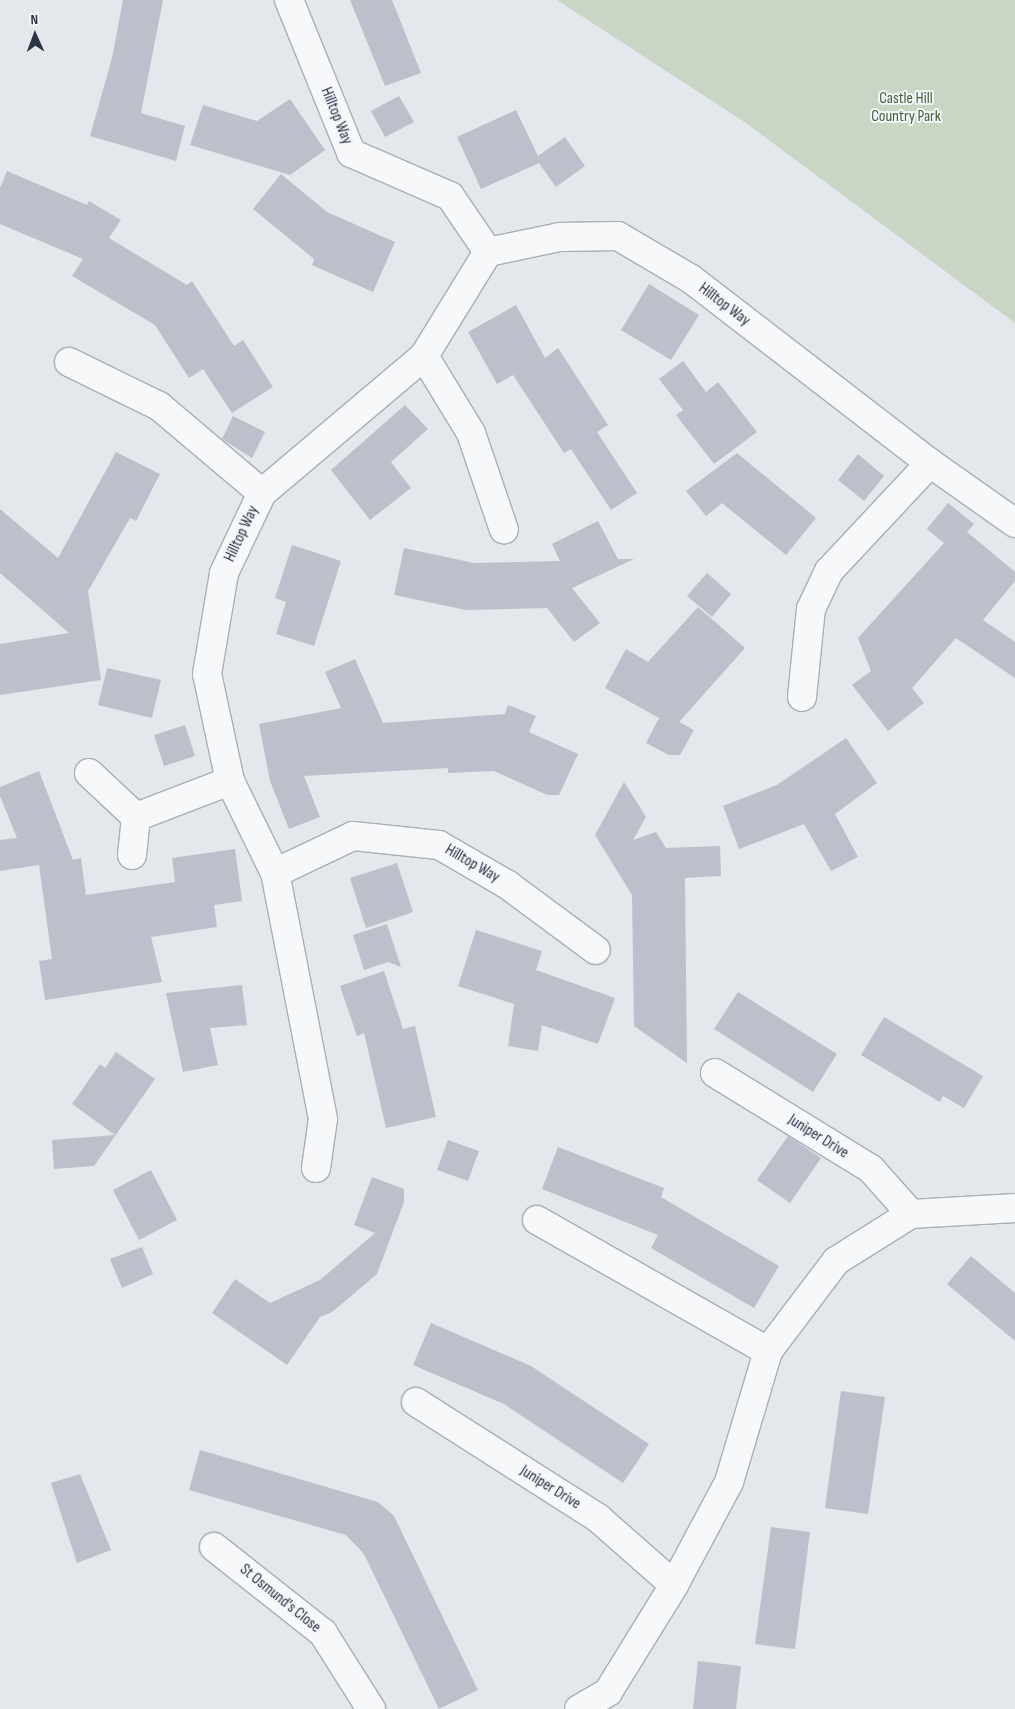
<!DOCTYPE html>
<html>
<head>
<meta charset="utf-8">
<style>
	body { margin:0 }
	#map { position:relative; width:1015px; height:1709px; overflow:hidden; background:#e4e7ec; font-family:"Sofia Sans Condensed",sans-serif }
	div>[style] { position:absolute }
	.green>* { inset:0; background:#c9d6c5 }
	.building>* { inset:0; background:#bbc0ca }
	.roads { filter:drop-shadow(1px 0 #a9aeb7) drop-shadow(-1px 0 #a9aeb7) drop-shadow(0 1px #a9aeb7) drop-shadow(0 -1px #a9aeb7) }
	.street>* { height:28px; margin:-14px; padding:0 14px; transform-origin:14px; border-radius:14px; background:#f7f8fa }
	span { translate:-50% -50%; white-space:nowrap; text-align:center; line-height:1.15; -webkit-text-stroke:4px #f4f6f9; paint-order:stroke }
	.park-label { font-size:16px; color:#3f6138 }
	.street-label { font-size:16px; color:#2b3445 }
	.north { position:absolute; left:10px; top:10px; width:50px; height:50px; -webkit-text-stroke:4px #f4f6f9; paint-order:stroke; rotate:358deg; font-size:14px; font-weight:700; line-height:20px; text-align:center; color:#2b3445 }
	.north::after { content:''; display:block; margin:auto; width:18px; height:22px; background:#2b3445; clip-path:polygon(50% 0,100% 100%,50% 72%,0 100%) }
</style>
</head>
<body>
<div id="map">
	<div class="green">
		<i style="clip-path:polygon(557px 0,1015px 0,1015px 323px,743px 121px)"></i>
	</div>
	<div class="building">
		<i style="clip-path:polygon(123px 0,163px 0,141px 113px,185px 126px,176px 161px,90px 136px,112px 58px)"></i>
		<i style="clip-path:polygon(350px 0,392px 0,421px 73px,385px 86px)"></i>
		<i style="clip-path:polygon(399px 96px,414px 122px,385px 137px,371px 111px)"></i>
		<i style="clip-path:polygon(290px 99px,325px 150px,290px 175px,190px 145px,203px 105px,257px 121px)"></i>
		<i style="clip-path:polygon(516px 110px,538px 156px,565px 137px,585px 166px,556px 187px,539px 163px,481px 189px,457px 137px)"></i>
		<i style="clip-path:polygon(7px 171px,87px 205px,89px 201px,121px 220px,109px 238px,187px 285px,192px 281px,234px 346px,243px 340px,273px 387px,232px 413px,203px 369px,189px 378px,155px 325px,72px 276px,83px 259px,0 224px,0 188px)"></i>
		<i style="clip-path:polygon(281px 174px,327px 212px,395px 242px,373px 292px,312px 265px,314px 259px,253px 209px)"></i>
		<i style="clip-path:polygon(649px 284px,699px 315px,671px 360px,621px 330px)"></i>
		<i style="clip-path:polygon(516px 305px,545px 358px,558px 348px,608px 425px,597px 432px,637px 493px,611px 510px,571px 449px,564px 453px,513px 375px,497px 384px,468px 332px)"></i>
		<i style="clip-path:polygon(683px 361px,706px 392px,718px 382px,757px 432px,714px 464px,676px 415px,683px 410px,659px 379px)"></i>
		<i style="clip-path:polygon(405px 405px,428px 429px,391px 462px,411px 488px,370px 520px,331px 470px)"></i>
		<i style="clip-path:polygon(233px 416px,265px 432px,252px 458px,222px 439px)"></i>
		<i style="clip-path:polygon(116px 452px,160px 474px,136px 521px,130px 518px,88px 591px,101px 680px,0 695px,0 644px,69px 633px,0 573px,0 509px,58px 558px)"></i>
		<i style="clip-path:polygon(737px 453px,816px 518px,786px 555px,722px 503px,706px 516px,686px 491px)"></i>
		<i style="clip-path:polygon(858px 454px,884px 476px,864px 501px,838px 480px)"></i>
		<i style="clip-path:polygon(948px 503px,974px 524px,967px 532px,1015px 572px,1015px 581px,983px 620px,1015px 642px,1015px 678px,956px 638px,912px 688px,924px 703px,888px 731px,852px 685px,871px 671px,858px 638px,944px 543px,927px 529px)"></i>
		<i style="clip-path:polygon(598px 521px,618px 559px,634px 559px,572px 588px,600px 623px,574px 642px,547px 608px,466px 610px,394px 595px,404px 548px,474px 563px,560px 561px,552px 544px)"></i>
		<i style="clip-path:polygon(292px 545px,341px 561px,314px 646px,276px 634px,286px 602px,275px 598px)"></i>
		<i style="clip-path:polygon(707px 573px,731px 594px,712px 617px,687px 596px)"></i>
		<i style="clip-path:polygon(698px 607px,745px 648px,679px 722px,694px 730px,680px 755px,669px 755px,646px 743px,659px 718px,605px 688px,626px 649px,648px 662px)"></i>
		<i style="clip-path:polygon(355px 659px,383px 723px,505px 714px,508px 705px,536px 716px,529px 732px,578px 754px,559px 795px,547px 795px,494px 771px,448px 773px,448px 768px,304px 776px,320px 817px,289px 829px,270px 781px,259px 724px,341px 708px,325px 672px)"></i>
		<i style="clip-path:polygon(107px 668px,161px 680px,152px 718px,98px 705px)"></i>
		<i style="clip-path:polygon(185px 725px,195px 756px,164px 766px,154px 735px)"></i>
		<i style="clip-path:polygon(846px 738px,877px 783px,835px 814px,858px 857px,831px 871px,804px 824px,739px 849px,723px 806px,777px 785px)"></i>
		<i style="clip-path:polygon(39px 771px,73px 860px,81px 858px,86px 895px,175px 882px,172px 858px,235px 849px,242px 901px,214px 905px,217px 927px,151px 937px,162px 982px,45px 1000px,39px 961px,52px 959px,39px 865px,0 871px,0 840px,17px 838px,0 796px,0 787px)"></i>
		<i style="clip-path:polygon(624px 782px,646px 817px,633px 840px,656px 832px,666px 848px,720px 846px,721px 876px,685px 878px,687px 1063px,634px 1026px,632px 895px,595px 835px)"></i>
		<i style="clip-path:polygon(397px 863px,413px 912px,366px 928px,350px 878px)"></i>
		<i style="clip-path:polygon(387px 924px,401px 967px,388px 962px,364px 970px,353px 935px)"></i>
		<i style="clip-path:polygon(476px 930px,542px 951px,536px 970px,615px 998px,598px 1044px,542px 1025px,538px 1051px,508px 1046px,514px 1004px,458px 986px)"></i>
		<i style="clip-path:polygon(384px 971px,403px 1029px,415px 1026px,436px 1117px,386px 1128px,364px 1033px,357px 1036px,340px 986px)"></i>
		<i style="clip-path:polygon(242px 985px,247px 1025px,210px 1028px,218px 1065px,183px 1072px,166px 993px)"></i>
		<i style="clip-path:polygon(738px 992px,837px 1054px,813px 1092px,714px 1029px)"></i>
		<i style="clip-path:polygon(884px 1017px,983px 1076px,964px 1108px,943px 1096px,940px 1102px,861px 1055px)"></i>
		<i style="clip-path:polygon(116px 1052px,155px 1079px,94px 1166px,54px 1169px,52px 1140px,115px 1135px,72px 1104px,100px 1064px,105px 1068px)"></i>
		<i style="clip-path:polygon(788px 1136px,821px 1158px,790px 1203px,757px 1180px)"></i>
		<i style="clip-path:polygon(448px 1140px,479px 1151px,468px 1181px,437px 1170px)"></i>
		<i style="clip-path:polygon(558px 1147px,664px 1188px,661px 1197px,779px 1266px,754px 1308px,651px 1248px,658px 1235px,542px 1189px)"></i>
		<i style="clip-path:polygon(151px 1170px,177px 1220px,139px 1240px,113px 1190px)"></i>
		<i style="clip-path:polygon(372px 1177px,404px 1189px,404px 1202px,377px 1274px,332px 1312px,320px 1317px,287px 1365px,212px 1313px,235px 1279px,270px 1303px,320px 1280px,375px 1233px,354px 1225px)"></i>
		<i style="clip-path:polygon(142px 1247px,153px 1274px,122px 1288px,110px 1259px)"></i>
		<i style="clip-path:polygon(971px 1256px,1015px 1293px,1015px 1341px,947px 1284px)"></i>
		<i style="clip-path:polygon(431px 1323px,531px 1366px,649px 1444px,623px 1483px,504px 1404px,413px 1365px)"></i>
		<i style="clip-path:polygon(841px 1391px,885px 1397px,868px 1514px,825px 1508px)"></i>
		<i style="clip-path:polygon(200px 1450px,378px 1502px,394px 1516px,478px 1690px,439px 1709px,364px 1554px,346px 1535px,189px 1490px)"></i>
		<i style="clip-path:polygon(80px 1474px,111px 1550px,77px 1563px,51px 1483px)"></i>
		<i style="clip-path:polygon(771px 1527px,810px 1532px,795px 1649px,755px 1644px)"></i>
		<i style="clip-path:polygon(698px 1661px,741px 1666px,736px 1709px,693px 1709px)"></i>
	</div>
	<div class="roads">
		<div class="street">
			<i style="left:289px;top:0;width:165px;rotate:67.9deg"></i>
			<i style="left:351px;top:153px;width:108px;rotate:23.5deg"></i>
			<i style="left:450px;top:196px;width:68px;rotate:55.8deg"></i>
			<i style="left:424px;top:356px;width:90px;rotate:58.6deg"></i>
			<i style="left:471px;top:433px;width:102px;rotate:71.2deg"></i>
			<i style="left:69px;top:362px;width:100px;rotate:26.1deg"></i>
			<i style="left:159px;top:406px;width:135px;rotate:40.2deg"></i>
			<i style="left:802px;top:697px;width:88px;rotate:-84.2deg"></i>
			<i style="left:811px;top:609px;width:42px;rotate:-64.7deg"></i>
			<i style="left:829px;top:571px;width:148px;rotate:-46.9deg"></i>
			<i style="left:89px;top:773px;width:64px;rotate:43.1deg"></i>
			<i style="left:136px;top:817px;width:101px;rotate:-21deg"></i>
			<i style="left:132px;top:855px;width:38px;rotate:-84deg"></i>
			<i style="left:275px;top:873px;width:86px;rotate:-25.4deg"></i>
			<i style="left:353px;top:836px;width:86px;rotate:6deg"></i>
			<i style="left:439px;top:845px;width:80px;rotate:30.1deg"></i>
			<i style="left:508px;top:885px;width:109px;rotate:36.5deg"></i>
			<i style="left:715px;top:1073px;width:183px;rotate:31.6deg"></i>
			<i style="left:871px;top:1169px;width:60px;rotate:48.4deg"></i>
			<i style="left:316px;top:1168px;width:49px;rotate:-81.9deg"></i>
			<i style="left:323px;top:1119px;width:251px;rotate:-101deg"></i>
			<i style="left:275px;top:873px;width:102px;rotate:-116.1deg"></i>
			<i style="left:230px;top:781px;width:109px;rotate:-102.1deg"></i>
			<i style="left:207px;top:674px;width:102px;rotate:-80.4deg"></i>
			<i style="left:224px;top:573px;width:89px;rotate:-64.6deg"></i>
			<i style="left:262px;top:493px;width:212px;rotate:-40.2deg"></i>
			<i style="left:424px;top:356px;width:122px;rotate:-58.4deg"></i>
			<i style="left:488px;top:252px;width:74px;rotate:-11.8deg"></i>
			<i style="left:560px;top:237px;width:58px;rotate:-1deg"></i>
			<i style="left:618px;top:236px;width:85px;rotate:30.5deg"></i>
			<i style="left:691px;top:279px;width:302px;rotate:37.6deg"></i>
			<i style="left:930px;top:463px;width:104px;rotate:35.2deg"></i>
			<i style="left:537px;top:1220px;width:266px;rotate:29.6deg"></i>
			<i style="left:416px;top:1402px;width:216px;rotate:32.5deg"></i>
			<i style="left:598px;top:1518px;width:101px;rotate:41.4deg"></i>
			<i style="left:214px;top:1547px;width:139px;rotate:38.3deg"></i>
			<i style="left:323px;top:1633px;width:90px;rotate:57.7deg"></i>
			<i style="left:579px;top:1709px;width:34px;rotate:-30deg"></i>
			<i style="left:608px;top:1692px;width:126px;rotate:-58.3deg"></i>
			<i style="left:674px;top:1585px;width:117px;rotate:-61.9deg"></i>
			<i style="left:729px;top:1482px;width:137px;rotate:-73.4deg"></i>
			<i style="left:768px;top:1351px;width:113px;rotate:-52.9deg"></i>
			<i style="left:836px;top:1261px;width:89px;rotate:-32.1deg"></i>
			<i style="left:911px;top:1214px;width:104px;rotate:-3.3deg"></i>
		</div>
	</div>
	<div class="park-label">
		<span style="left:906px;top:108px">Castle Hill<br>Country Park</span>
	</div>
	<div class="street-label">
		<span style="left:336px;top:116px;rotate:68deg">Hilltop Way</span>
		<span style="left:724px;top:305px;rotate:37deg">Hilltop Way</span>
		<span style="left:242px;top:534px;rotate:-65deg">Hilltop Way</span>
		<span style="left:472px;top:864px;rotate:30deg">Hilltop Way</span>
		<span style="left:818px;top:1137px;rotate:32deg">Juniper Drive</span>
		<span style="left:550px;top:1488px;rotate:32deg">Juniper Drive</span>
		<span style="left:280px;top:1599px;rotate:39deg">St Osmund's Close</span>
	</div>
	<div class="north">N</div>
</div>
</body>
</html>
